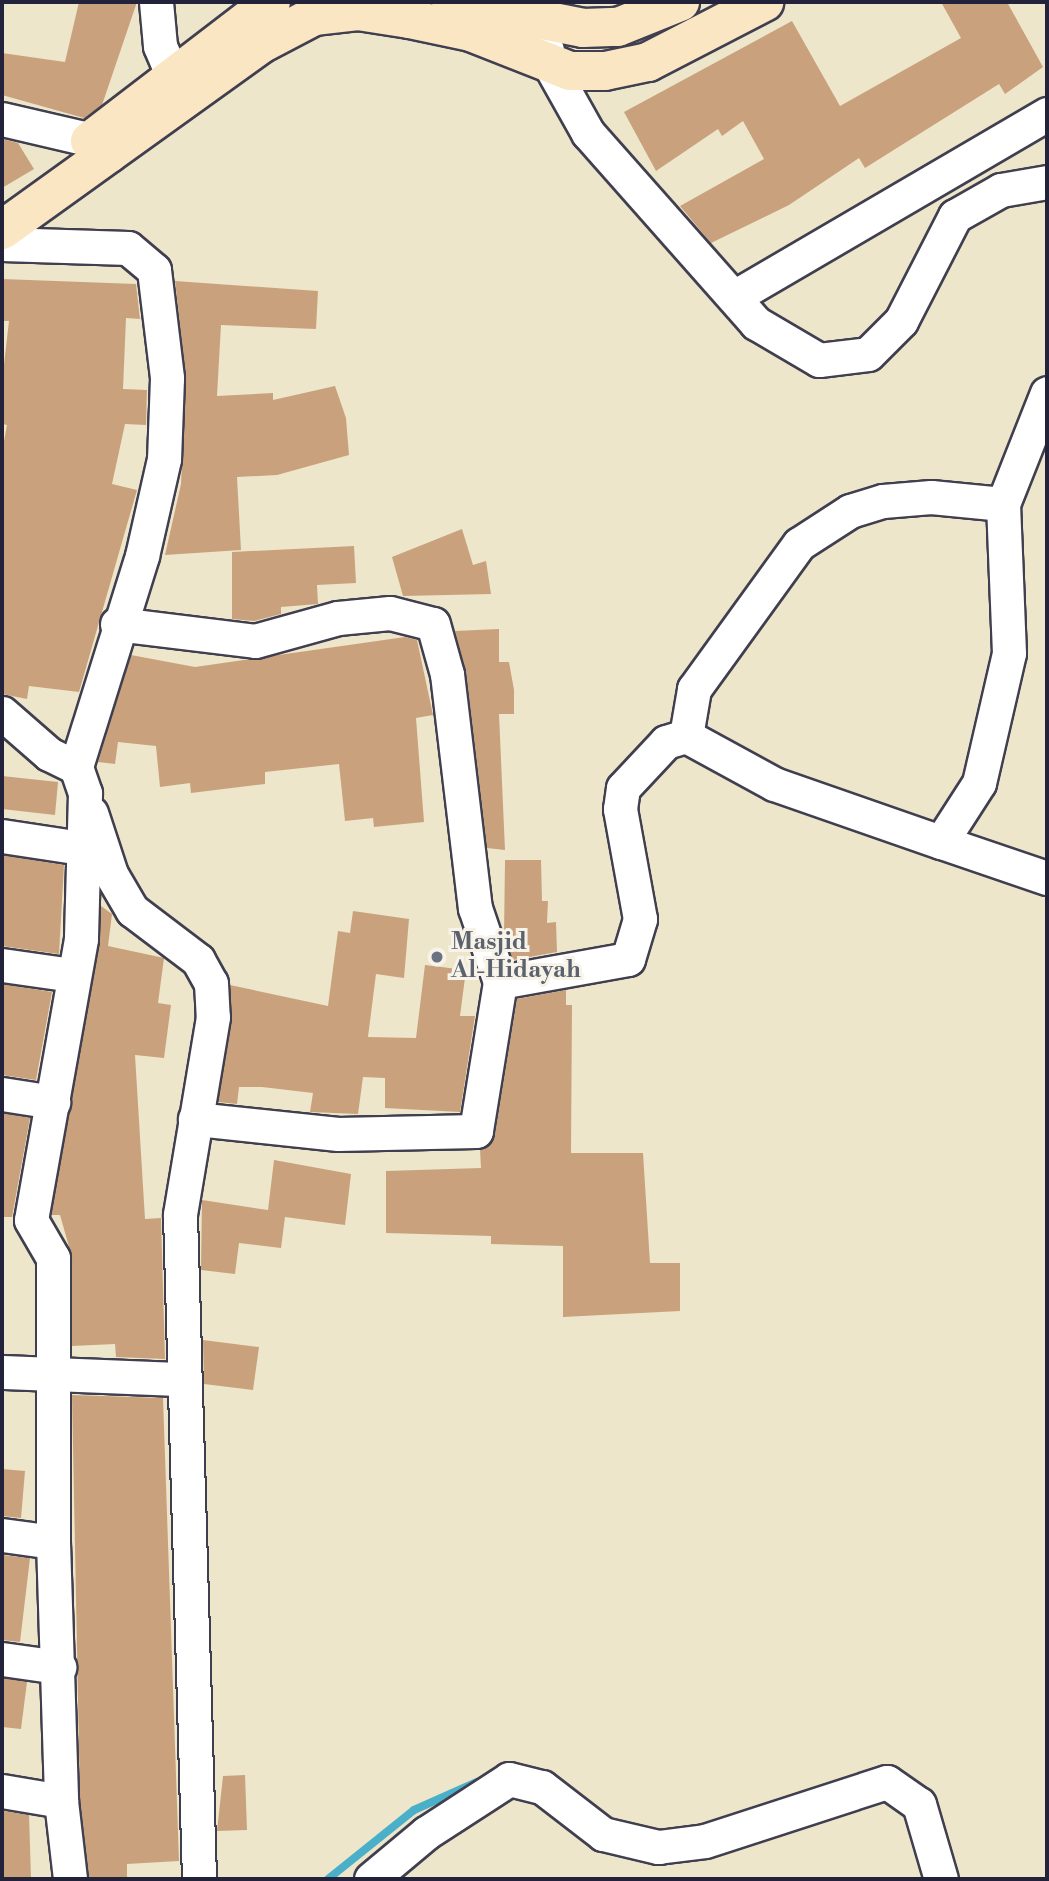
<!DOCTYPE html>
<html>
<head>
<meta charset="utf-8">
<style>
	body { margin:0 }
	#map { position:relative; width:1049px; height:1881px; overflow:hidden; background:#ede6ca; font-family:"Libre Bodoni",serif }
	div>[style] { position:absolute }
	.stream>* { height:8px; margin:-4px; padding:0 4px; transform-origin:4px; border-radius:4px; background:#4ab0c9 }
	.building>* { inset:0; background:#c9a27d }
	.roads { filter:drop-shadow(2px 0 #403f50) drop-shadow(-2px 0 #403f50) drop-shadow(0 2px #403f50) drop-shadow(0 -2px #403f50) }
	.street>* { height:33px; margin:-16.5px; padding:0 16.5px; transform-origin:16.5px; border-radius:16.5px; background:#fff }
	.secondary>* { height:38px; margin:-19px; padding:0 19px; transform-origin:19px; border-radius:19px; background:#fbe6c4 }
	.dots>* { width:19px; height:19px; translate:-50% -50%; box-sizing:border-box; border:4px solid #f7f3e8; border-radius:50% }
	span { translate:-50% -50%; white-space:nowrap; text-align:center; line-height:1.15; -webkit-text-stroke:6px #f7f3e8; paint-order:stroke }
	.worship-label { font-size:24px; color:#5b616d; font-weight:700 }
	.left { translate:0 -50%; text-align:left }
	.frame { position:absolute; inset:0; border:4px solid #22223b; pointer-events:none }
</style>
</head>
<body>
<div id="map">
	<div class="stream">
		<i style="left:328px;top:1879px;width:110px;rotate:-38.7deg"></i>
		<i style="left:414px;top:1810px;width:69px;rotate:-24deg"></i>
	</div>
	<div class="building">
		<i style="clip-path:polygon(79px 2px,137px 2px,102px 105px,84px 118px,2px 95px,2px 53px,65px 62px)"></i>
		<i style="clip-path:polygon(941px 2px,1007px 2px,1043px 67px,1005px 94px,999px 84px,865px 168px,859px 158px,789px 205px,711px 243px,680px 206px,764px 159px,743px 121px,722px 136px,718px 129px,656px 171px,624px 112px,792px 21px,840px 106px,961px 38px)"></i>
		<i style="clip-path:polygon(2px 139px,18px 143px,34px 169px,2px 188px)"></i>
		<i style="clip-path:polygon(2px 279px,136px 284px,140px 319px,126px 318px,123px 389px,147px 390px,146px 425px,125px 424px,112px 484px,137px 490px,79px 692px,29px 686px,27px 699px,2px 694px,2px 452px,7px 425px,2px 424px,2px 382px,9px 321px,2px 321px)"></i>
		<i style="clip-path:polygon(175px 281px,318px 291px,316px 329px,221px 325px,217px 396px,273px 393px,273px 400px,335px 386px,346px 418px,349px 455px,277px 475px,237px 477px,241px 550px,165px 555px,181px 484px,186px 379px)"></i>
		<i style="clip-path:polygon(462px 529px,473px 565px,486px 561px,491px 594px,403px 596px,392px 557px)"></i>
		<i style="clip-path:polygon(354px 546px,356px 583px,317px 585px,318px 604px,281px 607px,281px 614px,254px 621px,232px 619px,232px 552px)"></i>
		<i style="clip-path:polygon(499px 629px,499px 662px,509px 662px,514px 690px,514px 714px,499px 714px,505px 850px,487px 848px,466px 672px,455px 631px)"></i>
		<i style="clip-path:polygon(405px 637px,417px 640px,433px 715px,416px 718px,424px 822px,374px 827px,373px 818px,345px 821px,339px 764px,265px 772px,265px 784px,191px 793px,190px 783px,160px 787px,156px 746px,118px 742px,115px 764px,98px 762px,131px 655px,195px 667px)"></i>
		<i style="clip-path:polygon(2px 776px,58px 782px,55px 815px,2px 809px)"></i>
		<i style="clip-path:polygon(2px 855px,64px 865px,59px 954px,2px 946px)"></i>
		<i style="clip-path:polygon(505px 860px,541px 860px,542px 901px,548px 901px,547px 923px,556px 922px,557px 952px,513px 960px,504px 935px)"></i>
		<i style="clip-path:polygon(101px 906px,112px 914px,108px 946px,164px 958px,158px 1003px,171px 1005px,164px 1058px,135px 1055px,145px 1219px,161px 1218px,165px 1359px,116px 1357px,115px 1344px,72px 1346px,72px 1257px,60px 1215px,51px 1215px)"></i>
		<i style="clip-path:polygon(353px 911px,409px 919px,404px 978px,376px 974px,368px 1037px,416px 1038px,425px 965px,466px 970px,460px 1016px,475px 1016px,460px 1112px,385px 1108px,385px 1078px,363px 1077px,358px 1114px,310px 1112px,313px 1093px,262px 1087px,239px 1087px,237px 1104px,218px 1102px,232px 1020px,230px 985px,328px 1006px,338px 931px,350px 933px)"></i>
		<i style="clip-path:polygon(2px 984px,52px 992px,36px 1080px,2px 1075px)"></i>
		<i style="clip-path:polygon(566px 990px,566px 1005px,572px 1005px,571px 1153px,643px 1153px,650px 1263px,680px 1263px,680px 1311px,563px 1317px,563px 1246px,491px 1244px,491px 1236px,386px 1233px,386px 1171px,481px 1168px,480px 1149px,495px 1134px,517px 999px)"></i>
		<i style="clip-path:polygon(2px 1113px,30px 1118px,12px 1217px,2px 1217px)"></i>
		<i style="clip-path:polygon(274px 1160px,351px 1174px,345px 1225px,285px 1217px,281px 1248px,239px 1243px,235px 1274px,201px 1270px,202px 1200px,268px 1210px)"></i>
		<i style="clip-path:polygon(203px 1340px,259px 1347px,253px 1390px,204px 1384px)"></i>
		<i style="clip-path:polygon(72px 1395px,163px 1398px,179px 1861px,127px 1864px,127px 1879px,89px 1879px,80px 1800px)"></i>
		<i style="clip-path:polygon(2px 1469px,25px 1471px,21px 1518px,2px 1516px)"></i>
		<i style="clip-path:polygon(2px 1555px,30px 1558px,20px 1642px,2px 1640px)"></i>
		<i style="clip-path:polygon(2px 1678px,27px 1682px,21px 1729px,2px 1727px)"></i>
		<i style="clip-path:polygon(245px 1775px,247px 1830px,217px 1831px,223px 1776px)"></i>
		<i style="clip-path:polygon(3px 1811px,29px 1815px,31px 1879px,2px 1879px)"></i>
	</div>
	<div class="roads">
		<div class="street">
			<i style="left:156px;top:2px;width:44px;rotate:84.8deg"></i>
			<i style="left:160px;top:46px;width:59px;rotate:66.9deg"></i>
			<i style="left:547px;top:50px;width:10px;rotate:90deg"></i>
			<i style="left:547px;top:60px;width:84px;rotate:60.7deg"></i>
			<i style="left:588px;top:133px;width:254px;rotate:48.5deg"></i>
			<i style="left:756px;top:323px;width:73px;rotate:30.4deg"></i>
			<i style="left:819px;top:360px;width:49px;rotate:-7deg"></i>
			<i style="left:868px;top:354px;width:47px;rotate:-45deg"></i>
			<i style="left:901px;top:321px;width:118px;rotate:-62.8deg"></i>
			<i style="left:955px;top:216px;width:53px;rotate:-29.5deg"></i>
			<i style="left:1001px;top:190px;width:47px;rotate:-9.9deg"></i>
			<i style="left:2px;top:119px;width:92px;rotate:13.1deg"></i>
			<i style="left:92px;top:140px;width:23px;rotate:41deg"></i>
			<i style="left:2px;top:244px;width:126px;rotate:1.8deg"></i>
			<i style="left:128px;top:248px;width:34px;rotate:40deg"></i>
			<i style="left:154px;top:270px;width:109px;rotate:83.1deg"></i>
			<i style="left:167px;top:378px;width:81px;rotate:92.1deg"></i>
			<i style="left:164px;top:459px;width:99px;rotate:102.8deg"></i>
			<i style="left:142px;top:556px;width:221px;rotate:107.4deg"></i>
			<i style="left:734px;top:297px;width:363px;rotate:-30.3deg"></i>
			<i style="left:117px;top:624px;width:139px;rotate:7deg"></i>
			<i style="left:255px;top:641px;width:86px;rotate:-15.5deg"></i>
			<i style="left:338px;top:618px;width:52px;rotate:-5.5deg"></i>
			<i style="left:390px;top:613px;width:44px;rotate:14.3deg"></i>
			<i style="left:433px;top:624px;width:52px;rotate:74.4deg"></i>
			<i style="left:447px;top:674px;width:236px;rotate:83.2deg"></i>
			<i style="left:475px;top:908px;width:78px;rotate:71.3deg"></i>
			<i style="left:500px;top:982px;width:151px;rotate:99.2deg"></i>
			<i style="left:476px;top:1131px;width:138px;rotate:178.8deg"></i>
			<i style="left:338px;top:1134px;width:144px;rotate:-174deg"></i>
			<i style="left:2px;top:713px;width:62px;rotate:41.1deg"></i>
			<i style="left:49px;top:754px;width:30px;rotate:26deg"></i>
			<i style="left:76px;top:767px;width:28px;rotate:71deg"></i>
			<i style="left:85px;top:793px;width:146px;rotate:91.6deg"></i>
			<i style="left:81px;top:939px;width:285px;rotate:100.1deg"></i>
			<i style="left:31px;top:1220px;width:44px;rotate:59.9deg"></i>
			<i style="left:53px;top:1258px;width:284px;rotate:90deg"></i>
			<i style="left:53px;top:1542px;width:259px;rotate:88.2deg"></i>
			<i style="left:61px;top:1801px;width:79px;rotate:83.4deg"></i>
			<i style="left:686px;top:736px;width:100px;rotate:28.6deg"></i>
			<i style="left:774px;top:784px;width:177px;rotate:19.2deg"></i>
			<i style="left:941px;top:842px;width:70px;rotate:-57.2deg"></i>
			<i style="left:979px;top:783px;width:133px;rotate:-77deg"></i>
			<i style="left:1009px;top:653px;width:149px;rotate:-92.3deg"></i>
			<i style="left:91px;top:813px;width:64px;rotate:71.8deg"></i>
			<i style="left:111px;top:874px;width:42px;rotate:59.7deg"></i>
			<i style="left:132px;top:910px;width:83px;rotate:37.1deg"></i>
			<i style="left:198px;top:960px;width:26px;rotate:61deg"></i>
			<i style="left:211px;top:983px;width:34px;rotate:87deg"></i>
			<i style="left:213px;top:1017px;width:201px;rotate:99.5deg"></i>
			<i style="left:180px;top:1215px;width:664px;rotate:88.36deg"></i>
			<i style="left:2px;top:836px;width:80px;rotate:8.6deg"></i>
			<i style="left:941px;top:842px;width:112px;rotate:18.8deg"></i>
			<i style="left:2px;top:965px;width:71px;rotate:8.1deg"></i>
			<i style="left:500px;top:982px;width:130px;rotate:-10.2deg"></i>
			<i style="left:628px;top:959px;width:42px;rotate:-73.3deg"></i>
			<i style="left:640px;top:919px;width:112px;rotate:-100.3deg"></i>
			<i style="left:620px;top:809px;width:21px;rotate:-82deg"></i>
			<i style="left:623px;top:788px;width:63px;rotate:-46.9deg"></i>
			<i style="left:666px;top:742px;width:21px;rotate:-17deg"></i>
			<i style="left:686px;top:736px;width:48px;rotate:-80.3deg"></i>
			<i style="left:694px;top:689px;width:179px;rotate:-54.1deg"></i>
			<i style="left:799px;top:544px;width:61px;rotate:-32.9deg"></i>
			<i style="left:850px;top:511px;width:34px;rotate:-17deg"></i>
			<i style="left:883px;top:501px;width:48px;rotate:-4.8deg"></i>
			<i style="left:931px;top:497px;width:72px;rotate:5.6deg"></i>
			<i style="left:1003px;top:504px;width:119px;rotate:-68.4deg"></i>
			<i style="left:2px;top:1094px;width:52px;rotate:8.9deg"></i>
			<i style="left:2px;top:1372px;width:178px;rotate:2.3deg"></i>
			<i style="left:2px;top:1535px;width:51px;rotate:7.8deg"></i>
			<i style="left:2px;top:1659px;width:58px;rotate:8deg"></i>
			<i style="left:2px;top:1791px;width:60px;rotate:9.6deg"></i>
			<i style="left:371px;top:1879px;width:72px;rotate:-39.9deg"></i>
			<i style="left:426px;top:1833px;width:99px;rotate:-33deg"></i>
			<i style="left:509px;top:1779px;width:34px;rotate:14deg"></i>
			<i style="left:542px;top:1787px;width:77px;rotate:37.6deg"></i>
			<i style="left:603px;top:1834px;width:57px;rotate:13.3deg"></i>
			<i style="left:658px;top:1847px;width:47px;rotate:-7.3deg"></i>
			<i style="left:705px;top:1841px;width:191px;rotate:-18deg"></i>
			<i style="left:887px;top:1782px;width:39px;rotate:35deg"></i>
			<i style="left:919px;top:1804px;width:78px;rotate:73.7deg"></i>
		</div>
		<div class="secondary">
			<i style="left:451px;top:2px;width:135px;rotate:11.1deg"></i>
			<i style="left:583px;top:28px;width:35px;rotate:-2deg"></i>
			<i style="left:618px;top:27px;width:67px;rotate:-22deg"></i>
			<i style="left:90px;top:141px;width:228px;rotate:-37.5deg"></i>
			<i style="left:2px;top:230px;width:317px;rotate:-35.7deg"></i>
			<i style="left:259px;top:45px;width:62px;rotate:-27.8deg"></i>
			<i style="left:314px;top:16px;width:44px;rotate:-6.5deg"></i>
			<i style="left:358px;top:11px;width:52px;rotate:8.9deg"></i>
			<i style="left:409px;top:19px;width:63px;rotate:11.8deg"></i>
			<i style="left:471px;top:32px;width:106px;rotate:21.5deg"></i>
			<i style="left:570px;top:71px;width:35px"></i>
			<i style="left:605px;top:71px;width:44px;rotate:-11.8deg"></i>
			<i style="left:648px;top:62px;width:131px;rotate:-27.3deg"></i>
		</div>
	</div>
	<div class="dots">
		<i style="left:437px;top:957px;background:#6b7280"></i>
	</div>
	<div class="worship-label">
		<span class="left" style="left:451px;top:957px">Masjid<br>Al-Hidayah</span>
	</div>
	<div class="frame"></div>
</div>
</body>
</html>
